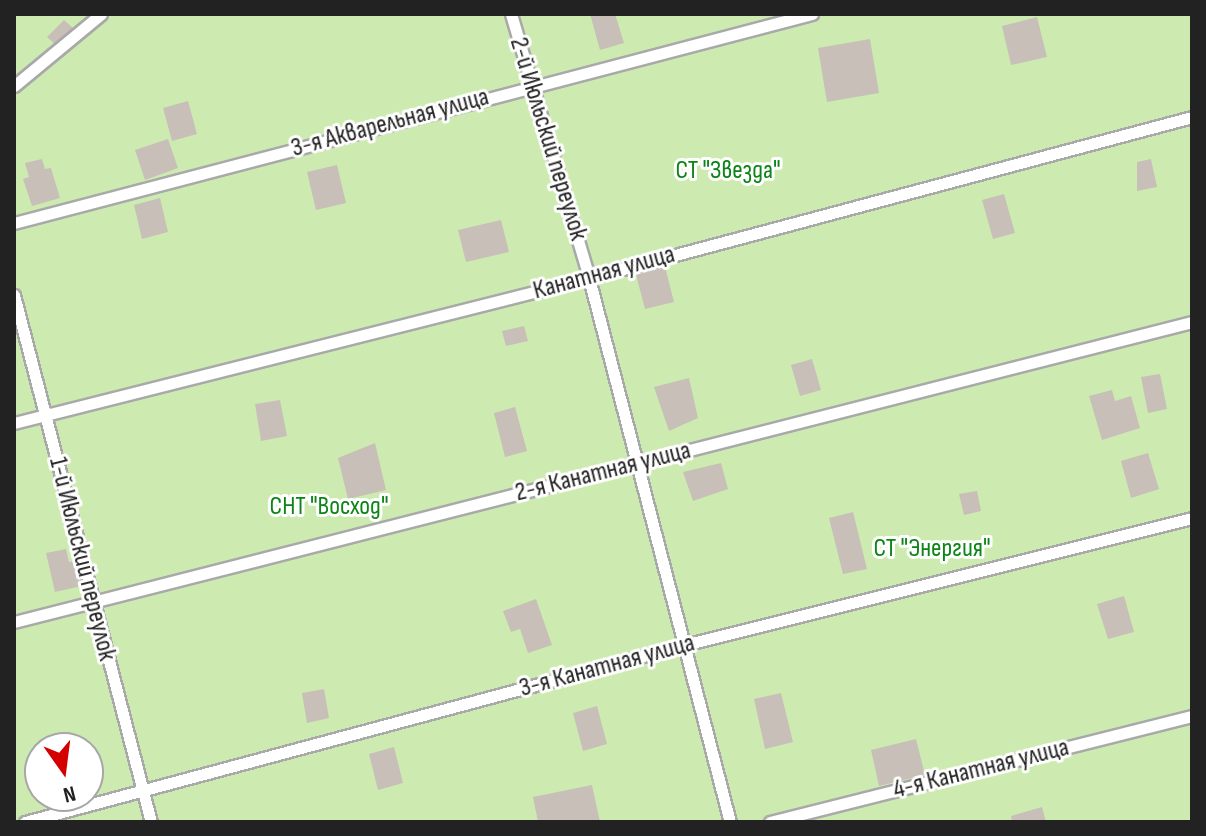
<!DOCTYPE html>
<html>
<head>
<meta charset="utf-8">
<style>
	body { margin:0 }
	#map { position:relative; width:1206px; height:836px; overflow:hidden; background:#f2efe9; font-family:"Sofia Sans Condensed",sans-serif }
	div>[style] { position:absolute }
	.grass>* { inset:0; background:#cdebb0 }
	.building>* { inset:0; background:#c7bfb8 }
	.roads { filter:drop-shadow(2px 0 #a9a9a9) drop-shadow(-2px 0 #a9a9a9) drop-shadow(0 2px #a9a9a9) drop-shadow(0 -2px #a9a9a9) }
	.service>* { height:11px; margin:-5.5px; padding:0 5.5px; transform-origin:5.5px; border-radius:5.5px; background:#fff }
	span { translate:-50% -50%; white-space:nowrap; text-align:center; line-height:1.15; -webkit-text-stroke:6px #fff; paint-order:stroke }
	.street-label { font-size:26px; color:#222 }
	.park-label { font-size:26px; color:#0c8416 }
	.frame { position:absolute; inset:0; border:16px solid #222; pointer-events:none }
	.north { position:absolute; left:24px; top:732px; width:80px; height:80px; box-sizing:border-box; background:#fff; border:2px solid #a7a7a7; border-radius:50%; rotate:166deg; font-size:22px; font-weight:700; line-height:32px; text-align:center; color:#222 }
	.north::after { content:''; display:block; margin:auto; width:28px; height:36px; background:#d40000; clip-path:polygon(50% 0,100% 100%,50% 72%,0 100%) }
</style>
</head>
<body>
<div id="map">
	<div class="grass">
		<i style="clip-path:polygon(evenodd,14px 14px,1192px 14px,1192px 822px,14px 822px,14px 14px,40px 748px,88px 748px,88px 796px,40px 796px,40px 748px)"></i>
	</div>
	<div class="building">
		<i style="clip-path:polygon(590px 14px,615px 14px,624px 43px,600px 50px)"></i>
		<i style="clip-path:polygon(1037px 17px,1047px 57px,1011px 65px,1002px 26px)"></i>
		<i style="clip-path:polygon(64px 20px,74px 29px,57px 46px,47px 37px)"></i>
		<i style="clip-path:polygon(870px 39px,879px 93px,827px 102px,818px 48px)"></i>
		<i style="clip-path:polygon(188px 101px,197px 134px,172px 141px,163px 108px)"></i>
		<i style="clip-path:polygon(168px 139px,178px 168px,145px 180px,135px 150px)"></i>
		<i style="clip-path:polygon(42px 159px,45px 169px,51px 168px,60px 198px,32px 206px,23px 179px,29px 177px,25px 163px)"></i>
		<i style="clip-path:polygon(1151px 159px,1157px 187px,1137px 191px,1137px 162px)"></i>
		<i style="clip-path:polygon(337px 165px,346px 203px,316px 210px,307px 172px)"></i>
		<i style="clip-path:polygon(1004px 194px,1015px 233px,993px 239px,982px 200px)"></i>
		<i style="clip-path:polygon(160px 198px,168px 232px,142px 239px,134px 205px)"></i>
		<i style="clip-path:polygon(501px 220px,509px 252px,466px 262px,458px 230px)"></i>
		<i style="clip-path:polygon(664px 263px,674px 302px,645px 309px,635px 271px)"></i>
		<i style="clip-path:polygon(524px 326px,528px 341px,506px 346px,502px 331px)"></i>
		<i style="clip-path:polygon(812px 359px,821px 390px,800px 396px,791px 365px)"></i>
		<i style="clip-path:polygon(1160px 374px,1167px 409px,1148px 413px,1141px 377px)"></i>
		<i style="clip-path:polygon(689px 378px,698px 418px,669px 431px,654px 387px)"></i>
		<i style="clip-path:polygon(1112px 390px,1115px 401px,1131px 396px,1140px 428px,1102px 440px,1089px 396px)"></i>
		<i style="clip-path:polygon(280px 400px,287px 436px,261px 441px,255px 404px)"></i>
		<i style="clip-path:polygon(515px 407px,527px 451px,505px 457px,494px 413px)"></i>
		<i style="clip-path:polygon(375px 443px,386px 490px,348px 499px,338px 458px)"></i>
		<i style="clip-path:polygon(1148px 453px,1159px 489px,1131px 498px,1121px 461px)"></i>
		<i style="clip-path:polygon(721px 463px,728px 489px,693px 501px,683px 472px)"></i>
		<i style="clip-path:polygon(977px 491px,981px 511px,964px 515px,959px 494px)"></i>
		<i style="clip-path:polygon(853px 512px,867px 569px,843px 574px,829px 518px)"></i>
		<i style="clip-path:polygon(66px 549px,69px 562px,80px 560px,86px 585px,55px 592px,46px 553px)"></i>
		<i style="clip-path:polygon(1124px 596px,1134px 632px,1108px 639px,1097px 604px)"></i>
		<i style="clip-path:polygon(536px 599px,552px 645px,528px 653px,520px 629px,511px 632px,503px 611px)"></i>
		<i style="clip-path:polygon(324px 689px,329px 718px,307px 723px,302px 693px)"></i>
		<i style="clip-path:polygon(781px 693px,793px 742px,765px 749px,754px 699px)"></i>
		<i style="clip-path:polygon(597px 706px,607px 744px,583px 751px,573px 713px)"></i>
		<i style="clip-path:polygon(916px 739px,925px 775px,879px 786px,871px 750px)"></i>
		<i style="clip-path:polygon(394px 747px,403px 783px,378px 790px,369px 754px)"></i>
		<i style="clip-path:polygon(592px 785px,600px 822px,538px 822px,533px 797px)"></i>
		<i style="clip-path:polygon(1042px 807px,1046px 822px,1012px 822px,1011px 816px)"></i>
	</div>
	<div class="roads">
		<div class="service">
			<i style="left:511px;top:14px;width:275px;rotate:73.5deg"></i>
			<i style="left:589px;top:278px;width:562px;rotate:75.47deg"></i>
			<i style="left:14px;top:86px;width:113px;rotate:-39.6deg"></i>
			<i style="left:14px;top:223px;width:825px;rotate:-14.68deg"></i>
			<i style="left:14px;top:295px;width:545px;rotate:75.43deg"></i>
			<i style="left:14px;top:423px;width:593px;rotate:-14.15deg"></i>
			<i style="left:589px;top:278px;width:624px;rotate:-14.95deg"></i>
			<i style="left:14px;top:622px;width:1216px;rotate:-14.29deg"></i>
			<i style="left:25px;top:822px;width:682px;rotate:-15.03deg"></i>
			<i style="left:684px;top:645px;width:524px;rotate:-14.04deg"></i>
			<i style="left:770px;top:822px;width:435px;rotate:-14.1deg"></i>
		</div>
	</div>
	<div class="street-label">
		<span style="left:390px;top:123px;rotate:-15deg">3-я Акварельная улица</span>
		<span style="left:548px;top:139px;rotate:73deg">2-й Июльский переулок</span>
		<span style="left:604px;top:273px;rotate:-15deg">Канатная улица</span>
		<span style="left:603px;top:472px;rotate:-14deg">2-я Канатная улица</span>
		<span style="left:82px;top:559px;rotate:76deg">1-й Июльский переулок</span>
		<span style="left:607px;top:666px;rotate:-15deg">3-я Канатная улица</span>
		<span style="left:981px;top:769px;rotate:-14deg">4-я Канатная улица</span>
	</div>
	<div class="park-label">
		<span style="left:728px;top:171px">СТ "Звезда"</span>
		<span style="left:329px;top:507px">СНТ "Восход"</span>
		<span style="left:932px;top:549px">СТ "Энергия"</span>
	</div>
	<div class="frame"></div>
	<div class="north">N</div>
</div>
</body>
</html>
